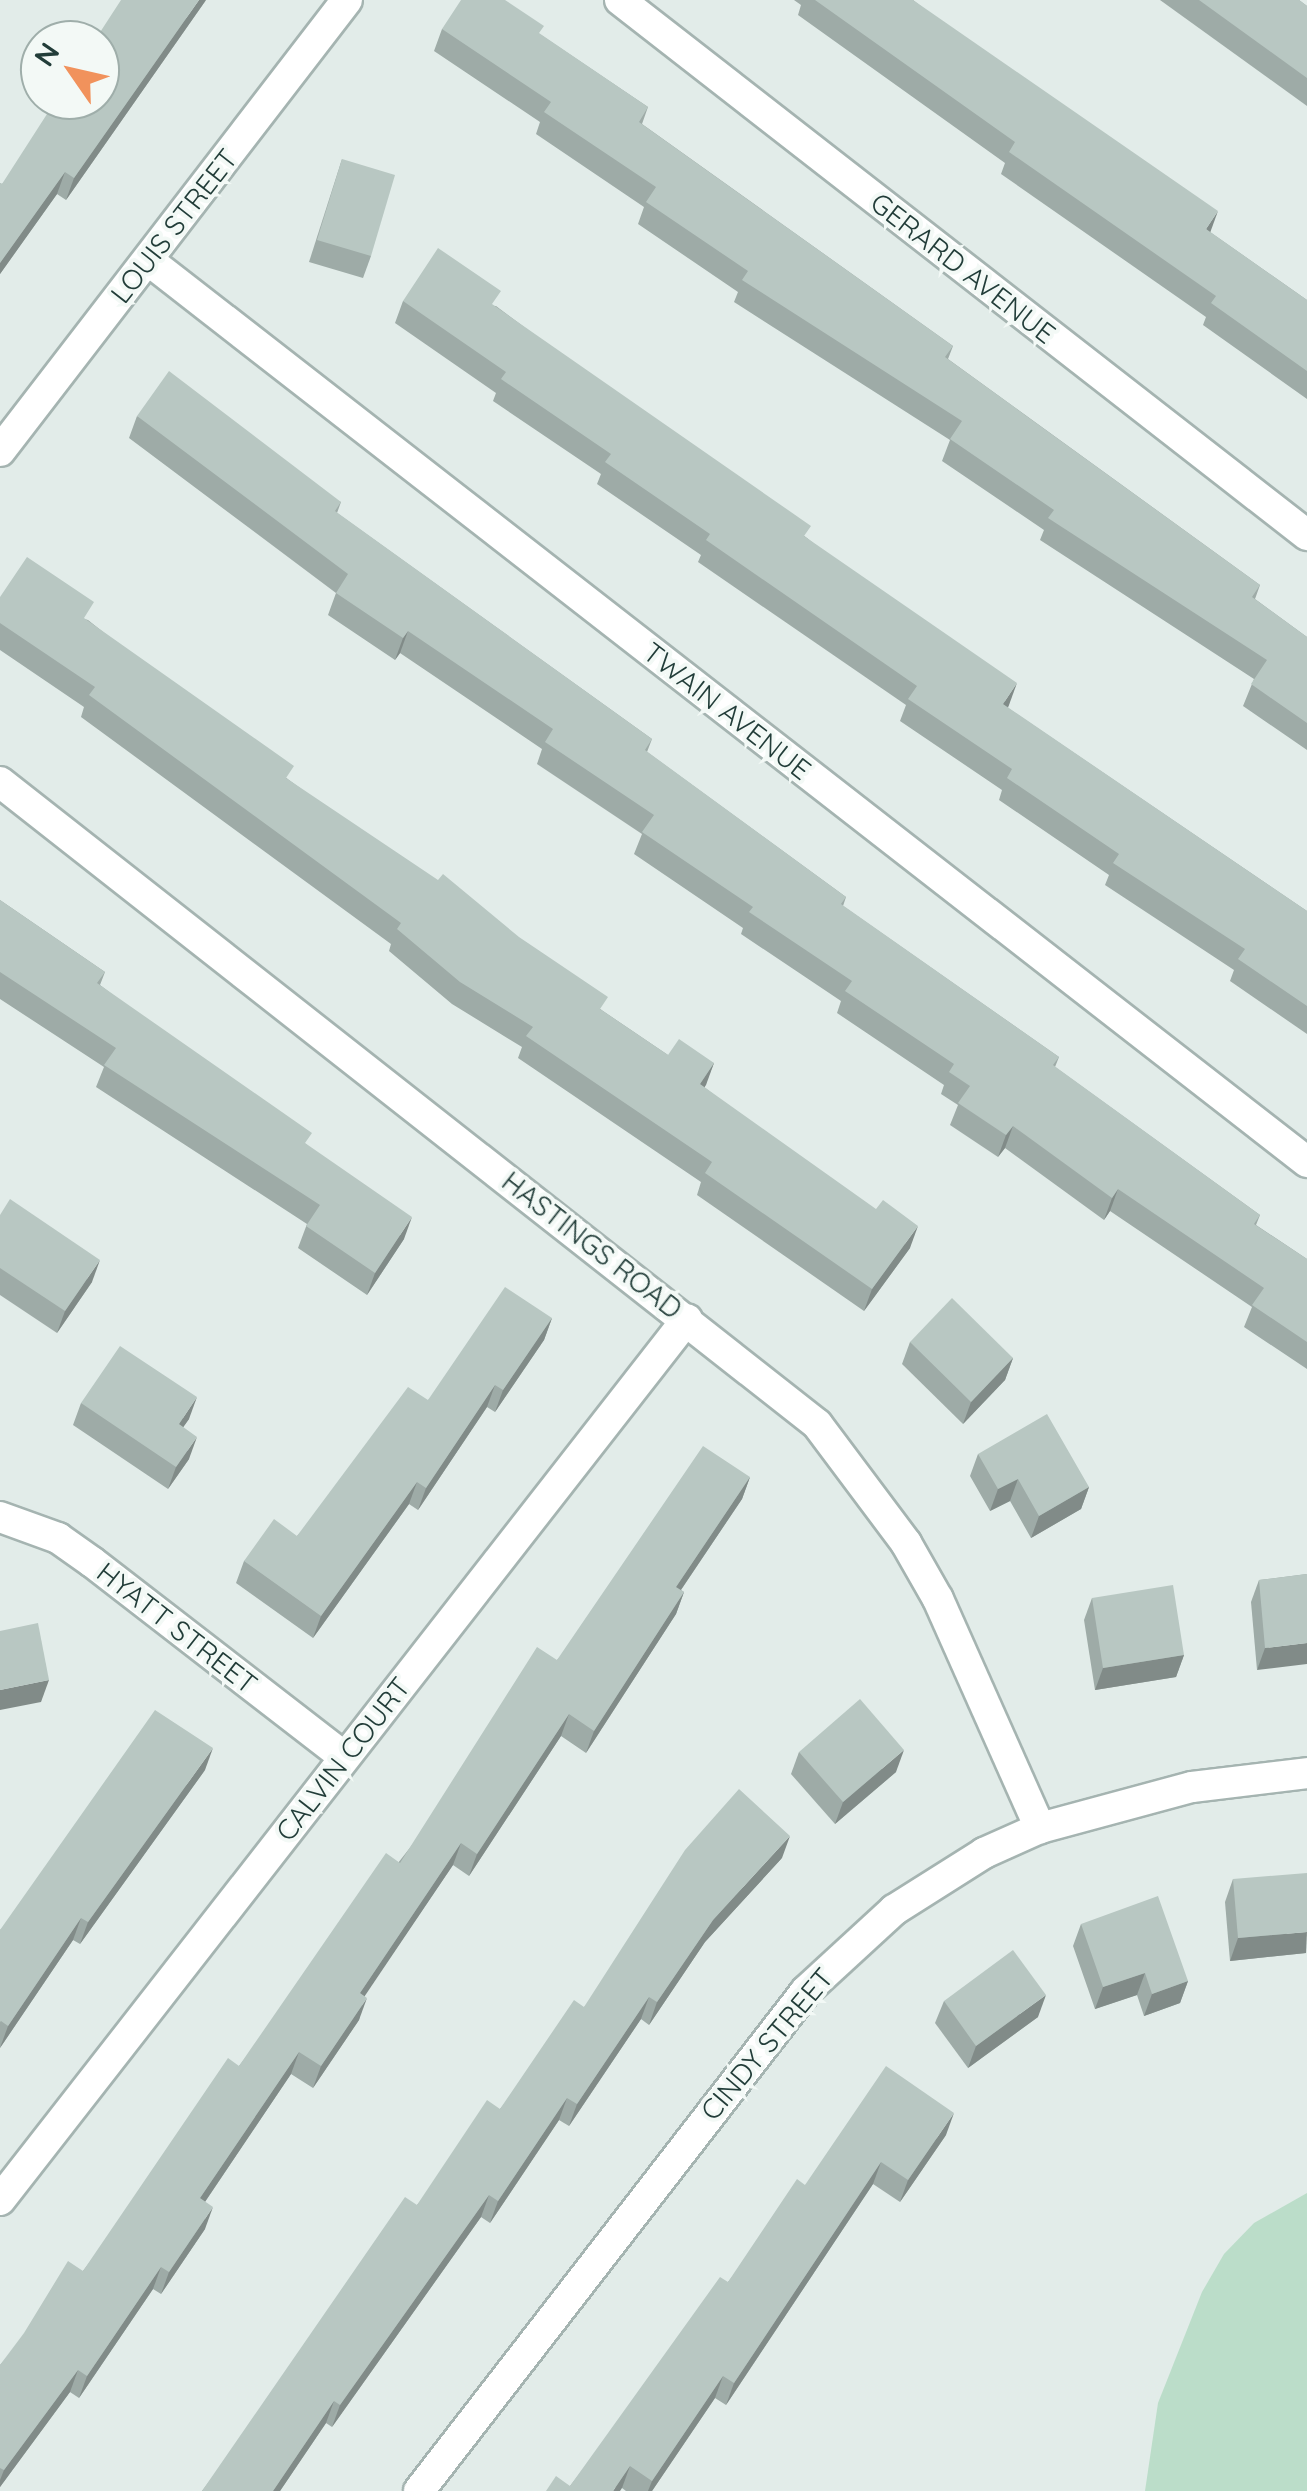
<!DOCTYPE html>
<html>
<head>
<meta charset="utf-8">
<style>
	body { margin:0 }
	#map { position:relative; width:1307px; height:2491px; overflow:hidden; background:#e2ece9; font-family:Quicksand,sans-serif }
	div>[style] { position:absolute }
	.green>* { inset:0; background:#bbddc9 }
	.roads { filter:drop-shadow(2px 0 #a5b4b1) drop-shadow(-2px 0 #a5b4b1) drop-shadow(0 2px #a5b4b1) drop-shadow(0 -2px #a5b4b1) }
	.minor>* { height:30px; margin:-15px; padding:0 15px; transform-origin:15px; border-radius:15px; background:#fff }
	.wall>* { inset:0; background:#9eaba7 }
	.shaded-wall>* { inset:0; background:#818b88 }
	.building>* { inset:0; background:#b8c7c2 }
	span { translate:-50% -50%; white-space:nowrap; text-align:center; line-height:1.15; -webkit-text-stroke:8px #f3f9f6; paint-order:stroke }
	.street-label { font-size:28px; color:#223d39 }
	.north { position:absolute; left:20px; top:20px; width:100px; height:100px; box-sizing:border-box; background:#f3f9f6; border:2px solid #9faeaa; border-radius:50%; rotate:304deg; font-size:28px; font-weight:700; line-height:40px; text-align:center; color:#223d39 }
	.north::after { content:''; display:block; margin:auto; width:35px; height:45px; background:#f1925c; clip-path:polygon(50% 0,100% 100%,50% 72%,0 100%) }
</style>
</head>
<body>
<div id="map">
	<div class="green">
		<i style="clip-path:polygon(1307px 2193px,1307px 2491px,1145px 2491px,1158px 2403px,1202px 2292px,1224px 2254px,1254px 2223px)"></i>
	</div>
	<div class="roads">
		<div class="minor">
			<i style="left:620px;top:0;width:871px;rotate:37.91deg"></i>
			<i style="left:148px;top:260px;width:1469px;rotate:37.89deg"></i>
			<i style="left:0;top:451px;width:569px;rotate:-52.43deg"></i>
			<i style="left:0;top:782px;width:1039px;rotate:38.16deg"></i>
			<i style="left:817px;top:1424px;width:149px;rotate:53.2deg"></i>
			<i style="left:906px;top:1543px;width:64px;rotate:60.3deg"></i>
			<i style="left:938px;top:1599px;width:251px;rotate:66deg"></i>
			<i style="left:0;top:1517px;width:62px;rotate:19.9deg"></i>
			<i style="left:58px;top:1538px;width:42px;rotate:35.2deg"></i>
			<i style="left:92px;top:1562px;width:319px;rotate:37.7deg"></i>
			<i style="left:0;top:2200px;width:1117px;rotate:-52.05deg"></i>
			<i style="left:419px;top:2491px;width:632px;rotate:-52.26deg"></i>
			<i style="left:806px;top:1991px;width:120px;rotate:-42.6deg"></i>
			<i style="left:894px;top:1910px;width:107px;rotate:-32.3deg"></i>
			<i style="left:984px;top:1853px;width:61px;rotate:-24.1deg"></i>
			<i style="left:1040px;top:1828px;width:157px;rotate:-15.1deg"></i>
			<i style="left:1192px;top:1787px;width:116px;rotate:-6.9deg"></i>
		</div>
	</div>
	<div class="wall">
		<i style="clip-path:polygon(206px 0,66px 200px,57px 194px,0 274px,0 183px,2px 184px)"></i>
		<i style="clip-path:polygon(794px 0,913px 0,1210px 232px,1307px 300px,1307px 399px,1203px 325px,1206px 317px,1001px 174px,1005px 163px,798px 15px,801px 5px)"></i>
		<i style="clip-path:polygon(1160px 0,1299px 0,1307px 6px,1307px 106px)"></i>
		<i style="clip-path:polygon(442px 29px,541px 35px,648px 107px,642px 124px,953px 346px,948px 359px,1260px 585px,1255px 599px,1307px 637px,1307px 750px,1243px 706px,1254px 679px,1040px 540px,1044px 530px,942px 461px,950px 440px,734px 302px,738px 292px,638px 224px,644px 207px,536px 134px,540px 122px,434px 51px)"></i>
		<i style="clip-path:polygon(342px 159px,371px 256px,363px 278px,309px 262px)"></i>
		<i style="clip-path:polygon(403px 301px,496px 306px,807px 538px,1009px 705px,1008px 708px,1307px 911px,1307px 1034px,1230px 981px,1234px 970px,1105px 885px,1109px 875px,999px 800px,1002px 790px,900px 721px,906px 705px,698px 562px,701px 555px,597px 484px,601px 474px,493px 401px,496px 393px,395px 323px)"></i>
		<i style="clip-path:polygon(137px 416px,341px 502px,337px 513px,652px 739px,647px 752px,846px 897px,843px 906px,1059px 1057px,1055px 1067px,1260px 1215px,1256px 1225px,1307px 1259px,1307px 1369px,1244px 1327px,1252px 1307px,1110px 1211px,1104px 1220px,1005px 1148px,998px 1157px,950px 1125px,958px 1105px,941px 1094px,944px 1085px,837px 1013px,841px 1001px,741px 934px,743px 928px,634px 854px,642px 834px,537px 764px,542px 749px,400px 653px,395px 660px,328px 615px,336px 593px,129px 438px)"></i>
		<i style="clip-path:polygon(0 597px,88px 620px,289px 780px,603px 1011px,668px 1055px,714px 1063px,704px 1087px,910px 1248px,864px 1311px,697px 1195px,701px 1182px,518px 1058px,522px 1047px,452px 1004px,389px 951px,391px 944px,81px 717px,84px 707px,0 650px)"></i>
		<i style="clip-path:polygon(0 900px,105px 972px,100px 985px,307px 1145px,404px 1239px,367px 1295px,298px 1248px,307px 1224px,96px 1087px,104px 1067px,0 999px)"></i>
		<i style="clip-path:polygon(0 1215px,92px 1282px,57px 1333px,0 1295px)"></i>
		<i style="clip-path:polygon(552px 1318px,544px 1340px,495px 1412px,487px 1407px,418px 1510px,409px 1504px,313px 1638px,236px 1583px,244px 1561px,297px 1536px,428px 1400px)"></i>
		<i style="clip-path:polygon(910px 1342px,1013px 1358px,1005px 1380px,963px 1424px,902px 1364px)"></i>
		<i style="clip-path:polygon(81px 1403px,189px 1419px,183px 1427px,189px 1459px,168px 1489px,73px 1425px)"></i>
		<i style="clip-path:polygon(978px 1454px,1089px 1487px,1081px 1509px,1031px 1538px,1010px 1501px,990px 1511px,970px 1476px)"></i>
		<i style="clip-path:polygon(750px 1477px,742px 1499px,681px 1590px,684px 1592px,676px 1614px,586px 1753px,561px 1736px,469px 1876px,453px 1865px,364px 1996px,359px 2020px,313px 2088px,291px 2074px,205px 2202px,205px 2229px,161px 2294px,153px 2289px,79px 2398px,70px 2392px,0 2487px,0 2365px,83px 2271px,239px 2066px,557px 1660px)"></i>
		<i style="clip-path:polygon(1307px 1574px,1257px 1670px,1251px 1602px,1259px 1580px)"></i>
		<i style="clip-path:polygon(1092px 1598px,1184px 1655px,1176px 1677px,1095px 1690px,1084px 1620px)"></i>
		<i style="clip-path:polygon(799px 1752px,896px 1772px,835px 1824px,791px 1774px)"></i>
		<i style="clip-path:polygon(205px 1770px,80px 1944px,73px 1940px,0 2048px,0 1930px)"></i>
		<i style="clip-path:polygon(782px 1858px,705px 1942px,649px 2025px,641px 2019px,569px 2126px,559px 2120px,490px 2223px,481px 2217px,332px 2427px,326px 2423px,280px 2491px,202px 2491px,417px 2205px,500px 2109px,584px 2007px)"></i>
		<i style="clip-path:polygon(1233px 1879px,1306px 1953px,1230px 1961px,1225px 1902px)"></i>
		<i style="clip-path:polygon(1081px 1924px,1188px 1981px,1180px 2003px,1144px 2016px,1137px 1995px,1095px 2009px,1073px 1946px)"></i>
		<i style="clip-path:polygon(944px 2001px,1038px 2017px,968px 2068px,935px 2023px)"></i>
		<i style="clip-path:polygon(946px 2135px,900px 2202px,873px 2184px,726px 2405px,715px 2398px,652px 2491px,626px 2491px,622px 2488px,570px 2486px,728px 2282px,805px 2185px)"></i>
	</div>
	<div class="shaded-wall">
		<i style="clip-path:polygon(199px 0,206px 0,66px 200px,74px 178px)"></i>
		<i style="clip-path:polygon(65px 172px,57px 194px,0 274px,0 263px)"></i>
		<i style="clip-path:polygon(1218px 211px,1210px 233px,1206px 229px)"></i>
		<i style="clip-path:polygon(408px 631px,400px 653px,395px 660px,403px 638px)"></i>
		<i style="clip-path:polygon(1017px 683px,1009px 705px,995px 726px,1003px 704px)"></i>
		<i style="clip-path:polygon(714px 1063px,706px 1085px,692px 1106px,700px 1084px)"></i>
		<i style="clip-path:polygon(1013px 1126px,1005px 1148px,998px 1157px,1006px 1135px)"></i>
		<i style="clip-path:polygon(1118px 1189px,1110px 1211px,1104px 1220px,1112px 1198px)"></i>
		<i style="clip-path:polygon(412px 1217px,404px 1239px,367px 1295px,375px 1273px)"></i>
		<i style="clip-path:polygon(918px 1226px,910px 1248px,864px 1311px,872px 1289px)"></i>
		<i style="clip-path:polygon(100px 1260px,92px 1282px,57px 1333px,65px 1311px)"></i>
		<i style="clip-path:polygon(552px 1318px,544px 1340px,495px 1412px,503px 1390px)"></i>
		<i style="clip-path:polygon(1013px 1358px,1005px 1380px,963px 1424px,971px 1402px)"></i>
		<i style="clip-path:polygon(495px 1385px,487px 1407px,418px 1510px,426px 1488px)"></i>
		<i style="clip-path:polygon(197px 1397px,189px 1419px,170px 1446px,179px 1424px)"></i>
		<i style="clip-path:polygon(197px 1437px,189px 1459px,168px 1489px,176px 1467px)"></i>
		<i style="clip-path:polygon(750px 1477px,742px 1499px,668px 1609px,676px 1587px)"></i>
		<i style="clip-path:polygon(1018px 1479px,1010px 1501px,990px 1511px,998px 1489px)"></i>
		<i style="clip-path:polygon(417px 1482px,409px 1504px,313px 1638px,321px 1616px)"></i>
		<i style="clip-path:polygon(1089px 1487px,1081px 1509px,1031px 1538px,1039px 1516px)"></i>
		<i style="clip-path:polygon(684px 1592px,676px 1614px,586px 1753px,594px 1731px)"></i>
		<i style="clip-path:polygon(1307px 1643px,1307px 1664px,1257px 1670px,1265px 1648px)"></i>
		<i style="clip-path:polygon(1184px 1655px,1176px 1677px,1095px 1690px,1103px 1668px)"></i>
		<i style="clip-path:polygon(49px 1680px,41px 1702px,0 1710px,0 1690px)"></i>
		<i style="clip-path:polygon(569px 1714px,561px 1736px,469px 1876px,477px 1854px)"></i>
		<i style="clip-path:polygon(213px 1748px,205px 1770px,80px 1944px,88px 1922px)"></i>
		<i style="clip-path:polygon(904px 1750px,896px 1772px,835px 1824px,843px 1802px)"></i>
		<i style="clip-path:polygon(790px 1836px,782px 1858px,705px 1942px,649px 2025px,657px 2002px,713px 1920px)"></i>
		<i style="clip-path:polygon(461px 1843px,453px 1865px,352px 2015px,360px 1993px)"></i>
		<i style="clip-path:polygon(81px 1918px,73px 1940px,0 2048px,8px 2026px)"></i>
		<i style="clip-path:polygon(1307px 1932px,1306px 1953px,1230px 1961px,1238px 1938px)"></i>
		<i style="clip-path:polygon(1145px 1973px,1137px 1995px,1095px 2009px,1103px 1987px)"></i>
		<i style="clip-path:polygon(1188px 1981px,1180px 2003px,1144px 2016px,1152px 1994px)"></i>
		<i style="clip-path:polygon(1046px 1995px,1038px 2017px,968px 2068px,976px 2046px)"></i>
		<i style="clip-path:polygon(649px 1997px,641px 2019px,569px 2126px,577px 2104px)"></i>
		<i style="clip-path:polygon(367px 1998px,359px 2020px,313px 2088px,321px 2066px)"></i>
		<i style="clip-path:polygon(299px 2052px,291px 2074px,192px 2221px,200px 2198px)"></i>
		<i style="clip-path:polygon(567px 2098px,559px 2120px,490px 2223px,498px 2201px)"></i>
		<i style="clip-path:polygon(954px 2113px,946px 2135px,900px 2202px,908px 2180px)"></i>
		<i style="clip-path:polygon(881px 2162px,873px 2184px,726px 2405px,734px 2383px)"></i>
		<i style="clip-path:polygon(489px 2195px,481px 2217px,332px 2427px,340px 2405px)"></i>
		<i style="clip-path:polygon(213px 2207px,205px 2229px,161px 2294px,169px 2272px)"></i>
		<i style="clip-path:polygon(161px 2267px,153px 2289px,79px 2398px,87px 2376px)"></i>
		<i style="clip-path:polygon(78px 2370px,70px 2392px,0 2487px,0 2480px,4px 2470px)"></i>
		<i style="clip-path:polygon(723px 2376px,715px 2398px,652px 2491px,648px 2491px,652px 2481px)"></i>
		<i style="clip-path:polygon(334px 2401px,326px 2423px,280px 2491px,273px 2491px)"></i>
		<i style="clip-path:polygon(630px 2466px,622px 2488px,620px 2491px,613px 2491px)"></i>
	</div>
	<div class="building">
		<i style="clip-path:polygon(121px 0,199px 0,74px 178px,65px 172px,0 263px,0 183px,2px 184px,56px 100px,100px 100px,100px 40px,95px 40px)"></i>
		<i style="clip-path:polygon(461px 0,505px 0,544px 26px,539px 33px,648px 107px,639px 122px,953px 346px,945px 357px,1260px 585px,1252px 597px,1307px 637px,1307px 723px,1251px 684px,1267px 660px,1048px 518px,1054px 510px,950px 439px,962px 421px,742px 280px,748px 271px,646px 202px,656px 187px,544px 112px,551px 102px,442px 29px)"></i>
		<i style="clip-path:polygon(815px 0,913px 0,1218px 211px,1206px 229px,1307px 300px,1307px 371px,1211px 303px,1216px 296px,1009px 152px,1015px 142px)"></i>
		<i style="clip-path:polygon(1199px 0,1299px 0,1307px 6px,1307px 78px)"></i>
		<i style="clip-path:polygon(342px 159px,395px 175px,371px 256px,317px 240px)"></i>
		<i style="clip-path:polygon(438px 248px,501px 291px,492px 304px,811px 526px,804px 536px,1017px 683px,1003px 704px,1307px 911px,1307px 1006px,1238px 959px,1245px 949px,1113px 863px,1119px 854px,1007px 778px,1012px 769px,908px 699px,917px 686px,706px 540px,710px 534px,605px 462px,611px 454px,501px 379px,506px 372px,403px 301px)"></i>
		<i style="clip-path:polygon(169px 371px,341px 502px,335px 511px,652px 739px,645px 750px,846px 897px,841px 904px,1059px 1057px,1053px 1065px,1260px 1215px,1254px 1224px,1307px 1259px,1307px 1342px,1252px 1305px,1264px 1288px,1118px 1189px,1112px 1198px,1013px 1126px,1006px 1135px,958px 1103px,970px 1086px,949px 1072px,954px 1064px,845px 991px,852px 981px,749px 912px,753px 907px,642px 832px,654px 815px,545px 742px,553px 729px,408px 631px,403px 638px,336px 593px,348px 574px,137px 416px)"></i>
		<i style="clip-path:polygon(27px 557px,94px 602px,84px 618px,294px 766px,286px 778px,438px 880px,443px 874px,519px 937px,608px 997px,600px 1009px,668px 1055px,679px 1039px,714px 1063px,700px 1084px,876px 1209px,883px 1200px,918px 1226px,872px 1289px,705px 1173px,712px 1162px,526px 1036px,533px 1027px,460px 982px,397px 929px,401px 923px,89px 695px,95px 687px,0 623px,0 597px)"></i>
		<i style="clip-path:polygon(0 900px,105px 972px,97px 983px,312px 1133px,305px 1143px,412px 1217px,375px 1273px,306px 1226px,320px 1205px,104px 1065px,116px 1048px,0 972px)"></i>
		<i style="clip-path:polygon(10px 1199px,100px 1260px,65px 1311px,0 1268px,0 1215px)"></i>
		<i style="clip-path:polygon(505px 1287px,552px 1318px,503px 1390px,495px 1385px,426px 1488px,417px 1482px,321px 1616px,244px 1561px,274px 1519px,297px 1536px,408px 1387px,428px 1400px)"></i>
		<i style="clip-path:polygon(952px 1298px,1013px 1358px,971px 1402px,910px 1342px)"></i>
		<i style="clip-path:polygon(120px 1346px,197px 1397px,179px 1424px,197px 1437px,176px 1467px,81px 1403px)"></i>
		<i style="clip-path:polygon(1047px 1414px,1089px 1487px,1039px 1516px,1018px 1479px,998px 1489px,978px 1454px)"></i>
		<i style="clip-path:polygon(703px 1446px,750px 1477px,676px 1587px,684px 1592px,594px 1731px,569px 1714px,477px 1854px,461px 1843px,360px 1993px,367px 1998px,321px 2066px,299px 2052px,200px 2198px,213px 2207px,169px 2272px,161px 2267px,87px 2376px,78px 2370px,4px 2470px,0 2468px,0 2365px,24px 2333px,68px 2261px,83px 2271px,228px 2058px,239px 2066px,386px 1853px,400px 1863px,537px 1647px,557px 1660px)"></i>
		<i style="clip-path:polygon(1307px 1574px,1307px 1643px,1265px 1648px,1259px 1580px)"></i>
		<i style="clip-path:polygon(1173px 1585px,1184px 1655px,1103px 1668px,1092px 1598px)"></i>
		<i style="clip-path:polygon(38px 1623px,49px 1680px,0 1690px,0 1631px)"></i>
		<i style="clip-path:polygon(860px 1699px,904px 1750px,843px 1802px,799px 1752px)"></i>
		<i style="clip-path:polygon(155px 1710px,213px 1748px,88px 1922px,81px 1918px,8px 2026px,1px 2021px,0 2022px,0 1930px)"></i>
		<i style="clip-path:polygon(739px 1789px,790px 1836px,713px 1920px,657px 2002px,649px 1997px,577px 2104px,567px 2098px,498px 2201px,489px 2195px,340px 2405px,334px 2401px,273px 2491px,202px 2491px,405px 2197px,417px 2205px,487px 2100px,500px 2109px,574px 2000px,584px 2007px,685px 1850px)"></i>
		<i style="clip-path:polygon(1307px 1873px,1307px 1932px,1238px 1938px,1233px 1879px)"></i>
		<i style="clip-path:polygon(1158px 1896px,1188px 1981px,1152px 1994px,1145px 1973px,1103px 1987px,1081px 1924px)"></i>
		<i style="clip-path:polygon(1013px 1950px,1046px 1995px,976px 2046px,944px 2001px)"></i>
		<i style="clip-path:polygon(886px 2066px,954px 2113px,908px 2180px,881px 2162px,734px 2383px,723px 2376px,652px 2481px,630px 2466px,613px 2491px,546px 2491px,556px 2476px,570px 2486px,720px 2277px,728px 2282px,797px 2179px,805px 2185px)"></i>
	</div>
	<div class="street-label">
		<span style="left:174px;top:226px;rotate:-52deg">LOUIS STREET</span>
		<span style="left:963px;top:268px;rotate:38deg">GERARD AVENUE</span>
		<span style="left:727px;top:711px;rotate:38deg">TWAIN AVENUE</span>
		<span style="left:592px;top:1245px;rotate:38deg">HASTINGS ROAD</span>
		<span style="left:177px;top:1628px;rotate:38deg">HYATT STREET</span>
		<span style="left:343px;top:1759px;rotate:-52deg">CALVIN COURT</span>
		<span style="left:767px;top:2044px;rotate:-50deg">CINDY STREET</span>
	</div>
	<div class="north">N</div>
</div>
</body>
</html>
